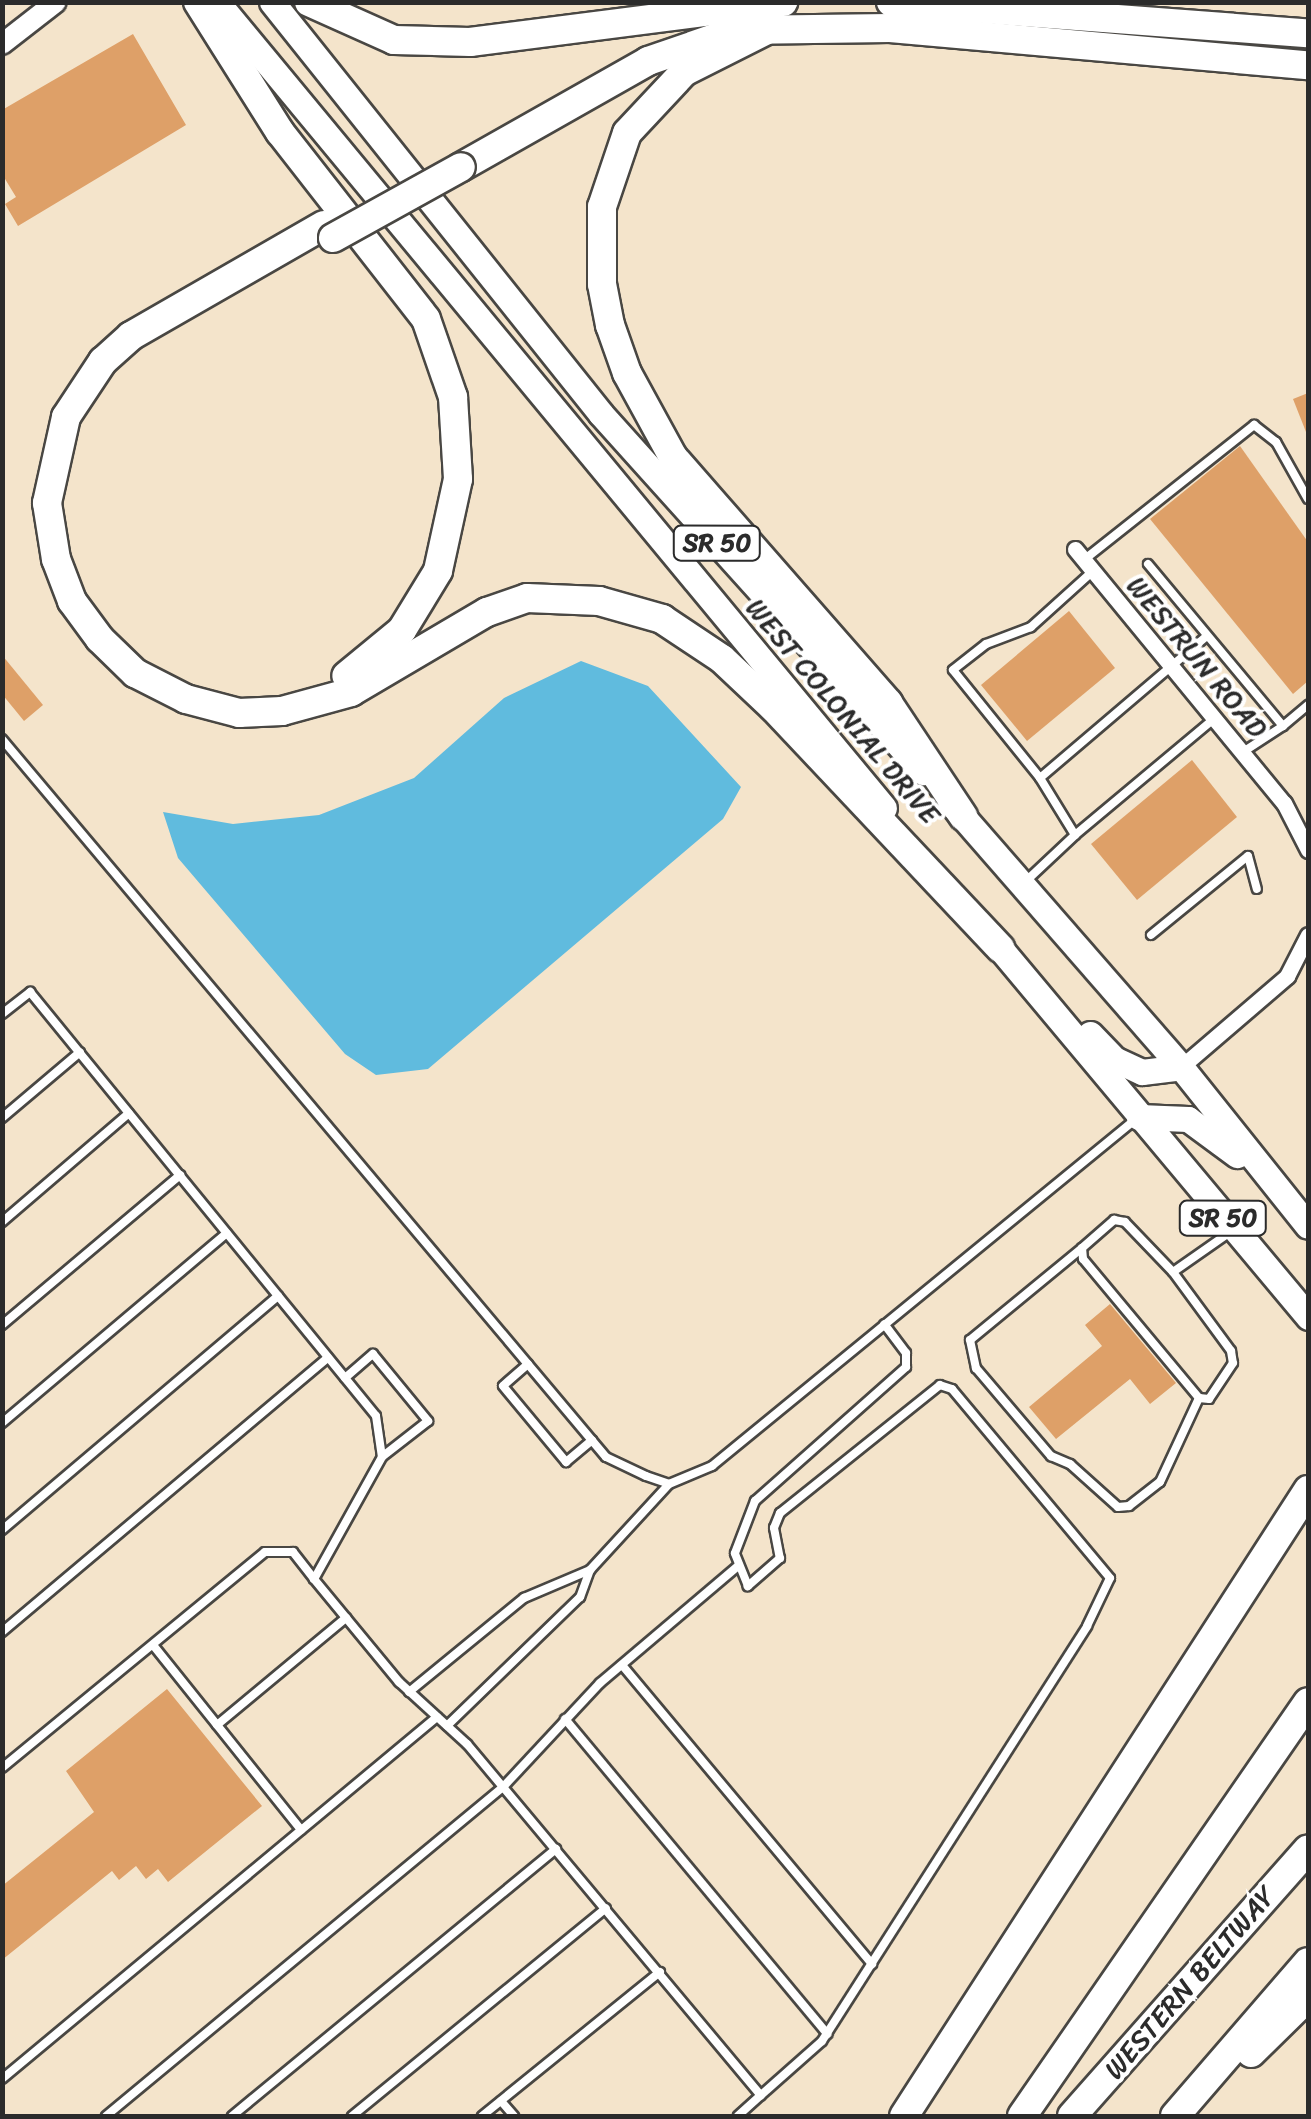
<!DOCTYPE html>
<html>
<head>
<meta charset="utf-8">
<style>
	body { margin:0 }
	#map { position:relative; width:1311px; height:2119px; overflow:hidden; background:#f4e4cb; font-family:Sriracha,sans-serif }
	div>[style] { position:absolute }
	.water>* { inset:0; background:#60bbde }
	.building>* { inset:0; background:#dea068 }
	.roads { filter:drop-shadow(2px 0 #494743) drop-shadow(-2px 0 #494743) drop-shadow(0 2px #494743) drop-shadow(0 -2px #494743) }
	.service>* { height:8px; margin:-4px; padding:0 4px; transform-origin:4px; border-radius:4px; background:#fff }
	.minor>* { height:15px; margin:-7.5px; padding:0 7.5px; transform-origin:7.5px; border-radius:7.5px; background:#fff }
	.tertiary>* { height:20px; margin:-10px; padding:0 10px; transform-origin:10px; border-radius:10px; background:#fff }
	.trunk>* { height:25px; margin:-12.5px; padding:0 12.5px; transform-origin:12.5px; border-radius:12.5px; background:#fff }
	.motorway>* { height:28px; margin:-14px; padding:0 14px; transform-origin:14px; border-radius:14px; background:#fff }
	.bridges { filter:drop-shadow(2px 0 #494743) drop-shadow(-2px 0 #494743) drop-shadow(0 2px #494743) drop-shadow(0 -2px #494743) }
	.motorway-bridge>* { height:28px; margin:-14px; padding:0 14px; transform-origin:14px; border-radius:14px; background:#fff }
	span { translate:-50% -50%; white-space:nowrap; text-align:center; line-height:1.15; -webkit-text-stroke:8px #fff; paint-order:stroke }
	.shield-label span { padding:2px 8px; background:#fff; border:2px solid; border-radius:8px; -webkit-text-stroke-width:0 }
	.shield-label { font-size:25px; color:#2b2b2b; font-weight:700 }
	.street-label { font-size:28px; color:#2b2b2b }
	.frame { position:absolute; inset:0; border:5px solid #2b2b2b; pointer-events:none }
</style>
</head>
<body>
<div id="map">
	<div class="water">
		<i style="clip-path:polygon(581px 661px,648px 686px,741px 787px,723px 819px,428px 1069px,376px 1075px,345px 1054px,178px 858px,163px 812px,233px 824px,319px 815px,414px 778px,504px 698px)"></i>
	</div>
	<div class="building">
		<i style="clip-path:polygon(133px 34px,186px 125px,18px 226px,5px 204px,16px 197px,2px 174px,2px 110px)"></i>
		<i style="clip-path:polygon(1308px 393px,1308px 437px,1293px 399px)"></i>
		<i style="clip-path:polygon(1240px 446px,1308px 542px,1308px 681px,1293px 694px,1150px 519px)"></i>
		<i style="clip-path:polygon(1069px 611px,1115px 668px,1027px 741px,981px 685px)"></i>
		<i style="clip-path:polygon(2px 655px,43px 705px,24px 721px,2px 694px)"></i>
		<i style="clip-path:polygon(1192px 760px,1237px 817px,1137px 900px,1091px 844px)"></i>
		<i style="clip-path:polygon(1110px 1304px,1176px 1383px,1150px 1404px,1130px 1379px,1056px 1439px,1029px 1407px,1102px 1346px,1085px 1325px)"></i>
		<i style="clip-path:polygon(167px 1689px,262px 1806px,168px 1882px,158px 1869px,146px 1879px,136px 1866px,119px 1880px,112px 1871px,2px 1960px,2px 1886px,94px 1812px,66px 1771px)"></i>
	</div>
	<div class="roads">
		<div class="service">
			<i style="left:1085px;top:559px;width:216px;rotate:-38.4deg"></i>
			<i style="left:1254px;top:425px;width:28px;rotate:38deg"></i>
			<i style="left:1276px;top:442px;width:65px;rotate:60.7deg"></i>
			<i style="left:1148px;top:564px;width:211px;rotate:50.2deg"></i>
			<i style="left:1283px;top:726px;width:48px;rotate:147deg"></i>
			<i style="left:1093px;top:571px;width:84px;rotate:137.9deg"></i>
			<i style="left:1031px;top:627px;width:48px;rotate:159.3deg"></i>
			<i style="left:986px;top:644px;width:42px;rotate:141.8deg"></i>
			<i style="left:953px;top:670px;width:139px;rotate:51.1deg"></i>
			<i style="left:1040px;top:778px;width:219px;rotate:-40.4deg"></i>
			<i style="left:1283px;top:726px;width:33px;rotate:-40deg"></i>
			<i style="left:2px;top:739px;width:938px;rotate:49.93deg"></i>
			<i style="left:606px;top:1457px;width:44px;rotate:25.4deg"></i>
			<i style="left:646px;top:1476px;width:24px;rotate:19deg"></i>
			<i style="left:669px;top:1484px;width:47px;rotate:-22.7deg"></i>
			<i style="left:712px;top:1466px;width:548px;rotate:-39.3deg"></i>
			<i style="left:1075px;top:835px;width:182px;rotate:-39.9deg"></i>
			<i style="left:1025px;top:882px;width:69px;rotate:-43.2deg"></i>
			<i style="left:1075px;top:835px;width:67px;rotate:-121.6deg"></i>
			<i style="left:1151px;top:935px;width:125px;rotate:-39.2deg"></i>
			<i style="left:1248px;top:856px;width:34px;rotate:75deg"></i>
			<i style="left:2px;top:1014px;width:36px;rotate:-38deg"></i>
			<i style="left:30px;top:992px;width:547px;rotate:50.78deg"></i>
			<i style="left:376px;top:1416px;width:41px;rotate:81.7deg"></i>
			<i style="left:382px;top:1457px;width:140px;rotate:119.1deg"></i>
			<i style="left:314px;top:1579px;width:134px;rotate:50.5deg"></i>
			<i style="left:399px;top:1682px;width:92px;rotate:42.4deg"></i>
			<i style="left:467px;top:1744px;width:458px;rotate:50.1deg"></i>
			<i style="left:761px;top:2095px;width:31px;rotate:138deg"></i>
			<i style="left:2px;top:1118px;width:102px;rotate:-40.2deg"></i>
			<i style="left:2px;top:1222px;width:167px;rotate:-40.6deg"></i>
			<i style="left:1082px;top:1248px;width:145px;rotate:140.6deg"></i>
			<i style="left:970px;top:1340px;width:29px;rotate:78deg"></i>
			<i style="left:976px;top:1368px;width:116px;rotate:49.6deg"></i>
			<i style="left:1051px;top:1456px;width:21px;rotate:23deg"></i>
			<i style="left:1070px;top:1464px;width:64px;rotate:41.9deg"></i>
			<i style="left:1118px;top:1507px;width:11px;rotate:-5deg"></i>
			<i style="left:1129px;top:1506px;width:39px;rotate:-38deg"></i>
			<i style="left:1160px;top:1482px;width:93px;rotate:-65.1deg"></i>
			<i style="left:1173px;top:1272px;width:98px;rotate:53.7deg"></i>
			<i style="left:1231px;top:1351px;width:12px;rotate:81deg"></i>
			<i style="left:1233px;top:1363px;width:43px;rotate:123.7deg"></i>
			<i style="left:1209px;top:1399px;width:10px;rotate:-174deg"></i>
			<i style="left:1199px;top:1398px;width:181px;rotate:-129.8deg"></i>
			<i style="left:1083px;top:1259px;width:11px;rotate:-95deg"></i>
			<i style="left:1082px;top:1248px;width:43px;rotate:-41.2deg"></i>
			<i style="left:1114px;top:1220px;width:11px;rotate:10deg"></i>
			<i style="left:1125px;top:1222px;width:69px;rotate:46.2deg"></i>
			<i style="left:1173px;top:1272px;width:68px;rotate:-34.9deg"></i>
			<i style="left:2px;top:1325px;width:233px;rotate:-40.1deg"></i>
			<i style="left:528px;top:1364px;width:33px;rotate:139deg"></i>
			<i style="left:503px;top:1386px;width:99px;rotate:50.3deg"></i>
			<i style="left:566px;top:1462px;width:34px;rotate:-40deg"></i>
			<i style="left:345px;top:1378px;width:37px;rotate:-41deg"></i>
			<i style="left:373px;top:1354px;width:87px;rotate:50.6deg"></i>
			<i style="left:428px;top:1421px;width:58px;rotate:142deg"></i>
			<i style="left:2px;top:1423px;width:294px;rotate:-40.2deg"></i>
			<i style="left:2px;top:1530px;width:362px;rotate:-40.3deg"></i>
			<i style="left:590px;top:1570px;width:117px;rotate:-47.4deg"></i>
			<i style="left:2px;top:1632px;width:426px;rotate:-40.1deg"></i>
			<i style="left:153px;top:1645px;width:237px;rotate:51.3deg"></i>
			<i style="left:622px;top:1665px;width:390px;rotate:50.1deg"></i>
			<i style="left:409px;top:1692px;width:149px;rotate:-39.3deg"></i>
			<i style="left:524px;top:1598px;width:72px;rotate:-23deg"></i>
			<i style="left:590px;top:1570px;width:29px;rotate:110deg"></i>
			<i style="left:580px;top:1597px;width:185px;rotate:135.9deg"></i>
			<i style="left:565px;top:1719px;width:410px;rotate:50.2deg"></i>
			<i style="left:217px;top:1725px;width:168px;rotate:-39.7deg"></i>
			<i style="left:2px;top:1768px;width:340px;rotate:-39.4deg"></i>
			<i style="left:265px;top:1552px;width:28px"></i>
			<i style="left:293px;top:1552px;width:34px;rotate:52deg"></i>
			<i style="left:2px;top:2079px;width:566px;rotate:-39.77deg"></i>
			<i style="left:761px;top:2095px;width:81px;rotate:-41.5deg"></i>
			<i style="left:822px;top:2041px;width:492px;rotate:-57.4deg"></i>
			<i style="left:1087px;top:1626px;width:53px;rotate:-64.4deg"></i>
			<i style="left:1110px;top:1578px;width:246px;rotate:-129.9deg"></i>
			<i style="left:952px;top:1389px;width:13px;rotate:-162deg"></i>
			<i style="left:940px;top:1385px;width:205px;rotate:141.3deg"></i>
			<i style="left:780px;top:1513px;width:16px;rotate:112deg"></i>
			<i style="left:774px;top:1528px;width:31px;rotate:79deg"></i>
			<i style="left:780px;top:1558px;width:43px;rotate:138.8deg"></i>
			<i style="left:748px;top:1586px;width:35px;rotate:-112deg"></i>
			<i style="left:735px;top:1553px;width:56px;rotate:-69deg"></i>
			<i style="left:755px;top:1501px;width:202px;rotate:-41.6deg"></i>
			<i style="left:906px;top:1367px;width:14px;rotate:-90deg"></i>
			<i style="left:906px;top:1353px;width:36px;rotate:-127deg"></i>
			<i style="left:501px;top:2101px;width:20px;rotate:49deg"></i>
			<i style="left:106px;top:2116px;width:516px;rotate:-39.65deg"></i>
			<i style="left:503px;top:1787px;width:142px;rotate:-47deg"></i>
			<i style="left:600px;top:1683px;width:181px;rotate:-40.3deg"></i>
			<i style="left:232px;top:2116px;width:420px;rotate:-39.5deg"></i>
			<i style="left:352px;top:2116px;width:328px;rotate:-39.3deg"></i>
			<i style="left:482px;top:2116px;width:229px;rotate:-39deg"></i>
		</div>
		<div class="minor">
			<i style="left:1075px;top:549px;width:329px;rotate:50.6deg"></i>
			<i style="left:1284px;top:803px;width:53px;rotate:62.9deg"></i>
			<i style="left:1181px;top:1067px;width:140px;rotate:-40.6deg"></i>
			<i style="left:1287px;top:976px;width:46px;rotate:-62.9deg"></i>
		</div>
		<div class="tertiary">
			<i style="left:2px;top:44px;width:68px;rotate:-37.9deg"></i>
		</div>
		<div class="trunk">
			<i style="left:217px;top:2px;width:1046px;rotate:50.39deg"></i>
			<i style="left:272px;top:2px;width:527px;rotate:51.39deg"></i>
			<i style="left:601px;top:414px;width:482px;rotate:48deg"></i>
			<i style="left:950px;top:802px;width:352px;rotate:48.9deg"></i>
			<i style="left:1181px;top:1067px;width:203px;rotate:51.4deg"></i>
			<i style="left:989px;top:935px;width:498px;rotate:50.1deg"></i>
			<i style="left:1090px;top:1034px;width:35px;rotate:46deg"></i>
			<i style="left:1114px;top:1059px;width:31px;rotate:25deg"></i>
			<i style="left:1142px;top:1072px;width:39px;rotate:-7deg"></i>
			<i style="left:1139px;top:1117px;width:49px;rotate:2.3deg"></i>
			<i style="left:1188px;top:1119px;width:61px;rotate:36.3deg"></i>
		</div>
		<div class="motorway">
			<i style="left:198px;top:2px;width:154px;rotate:57.8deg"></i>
			<i style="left:280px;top:132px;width:237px;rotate:52deg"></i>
			<i style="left:426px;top:319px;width:83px;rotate:70.9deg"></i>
			<i style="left:453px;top:397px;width:82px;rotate:86.5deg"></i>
			<i style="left:458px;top:479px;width:94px;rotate:102.3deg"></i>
			<i style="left:438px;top:571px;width:69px;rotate:121.4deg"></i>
			<i style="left:402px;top:630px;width:72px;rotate:140.6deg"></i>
			<i style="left:309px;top:2px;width:93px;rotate:24.1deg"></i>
			<i style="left:394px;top:40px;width:76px;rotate:1.5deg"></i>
			<i style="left:470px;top:42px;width:316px;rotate:-7.3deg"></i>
			<i style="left:891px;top:2px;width:418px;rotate:4.3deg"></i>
			<i style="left:769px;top:29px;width:95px;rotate:153.2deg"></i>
			<i style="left:684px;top:72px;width:83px;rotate:133.1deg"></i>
			<i style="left:627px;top:133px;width:78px;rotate:108.7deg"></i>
			<i style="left:602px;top:207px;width:77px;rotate:90deg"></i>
			<i style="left:602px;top:284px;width:42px;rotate:79deg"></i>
			<i style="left:610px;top:325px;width:51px;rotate:70.5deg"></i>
			<i style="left:627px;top:373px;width:96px;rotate:61.3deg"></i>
			<i style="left:673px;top:457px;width:327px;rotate:48.8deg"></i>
			<i style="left:888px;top:703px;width:136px;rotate:56.4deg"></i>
			<i style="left:461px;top:167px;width:215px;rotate:-29.5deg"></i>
			<i style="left:648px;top:61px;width:95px;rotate:-19deg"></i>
			<i style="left:738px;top:30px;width:152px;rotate:-0.8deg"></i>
			<i style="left:890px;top:28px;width:420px;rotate:5.1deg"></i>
			<i style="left:324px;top:225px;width:223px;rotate:150.1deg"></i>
			<i style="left:131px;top:336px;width:38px;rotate:138deg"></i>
			<i style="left:103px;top:361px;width:67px;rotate:123.5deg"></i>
			<i style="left:66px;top:417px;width:88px;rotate:102.5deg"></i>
			<i style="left:47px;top:503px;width:57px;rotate:80.9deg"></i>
			<i style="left:56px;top:559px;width:45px;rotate:69.1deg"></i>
			<i style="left:72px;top:601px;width:47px;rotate:53.6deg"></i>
			<i style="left:100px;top:639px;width:49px;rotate:44.2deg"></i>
			<i style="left:135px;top:673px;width:57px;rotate:27deg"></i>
			<i style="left:186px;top:699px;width:55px;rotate:14.8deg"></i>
			<i style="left:239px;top:713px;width:43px;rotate:-2.7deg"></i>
			<i style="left:282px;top:711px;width:72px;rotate:-15.4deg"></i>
			<i style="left:351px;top:692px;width:158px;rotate:-30.5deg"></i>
			<i style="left:487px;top:612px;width:42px;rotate:-19.3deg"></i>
			<i style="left:527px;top:598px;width:72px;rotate:2.4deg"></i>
			<i style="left:599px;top:601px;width:66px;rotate:15.9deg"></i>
			<i style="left:662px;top:619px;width:72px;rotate:33.7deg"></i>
			<i style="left:722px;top:659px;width:71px;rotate:43.3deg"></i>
			<i style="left:774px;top:708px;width:330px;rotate:46.7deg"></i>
			<i style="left:1251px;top:2053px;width:80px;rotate:-44.5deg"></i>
			<i style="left:904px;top:2116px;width:745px;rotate:-57.16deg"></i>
			<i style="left:1022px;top:2116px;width:503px;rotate:-55.36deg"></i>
			<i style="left:1072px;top:2116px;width:356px;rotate:-48.5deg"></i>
			<i style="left:1175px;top:2116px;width:203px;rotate:-49.2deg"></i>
		</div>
	</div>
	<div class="bridges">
		<div class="motorway-bridge">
			<i style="left:333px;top:238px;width:146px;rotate:-29deg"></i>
		</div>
	</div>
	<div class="shield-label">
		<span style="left:717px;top:543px">SR 50</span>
		<span style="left:1223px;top:1218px">SR 50</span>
	</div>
	<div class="street-label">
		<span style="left:1197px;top:657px;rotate:50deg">WESTRUN ROAD</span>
		<span style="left:843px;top:711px;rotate:50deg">WEST COLONIAL DRIVE</span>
		<span style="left:1190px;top:1983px;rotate:-49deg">WESTERN BELTWAY</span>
	</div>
	<div class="frame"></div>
</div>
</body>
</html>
